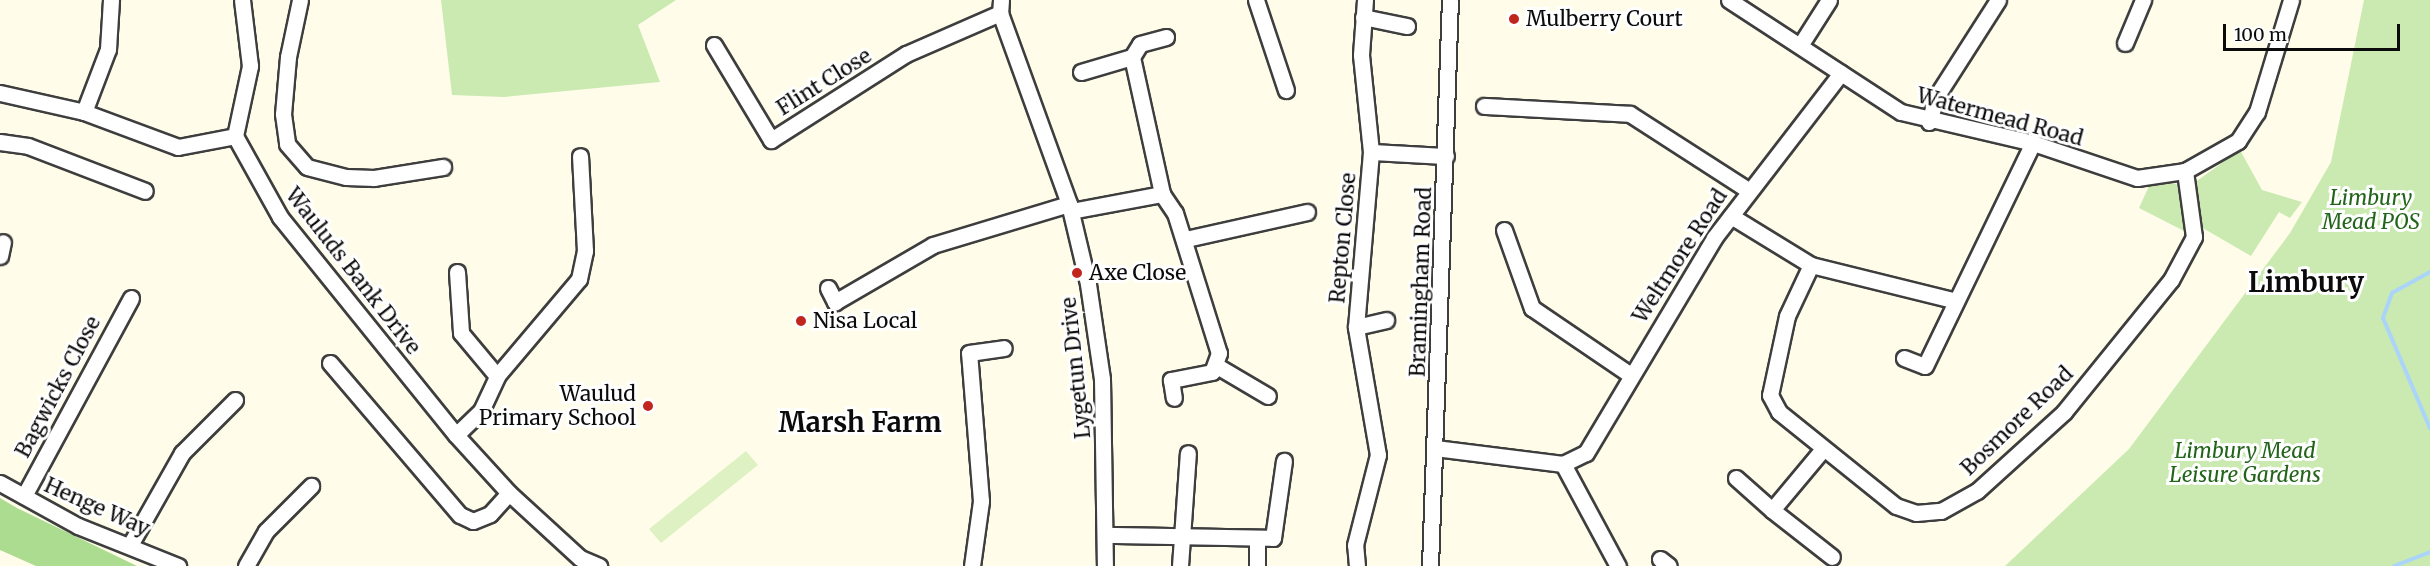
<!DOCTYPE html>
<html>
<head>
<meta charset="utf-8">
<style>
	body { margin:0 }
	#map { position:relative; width:2430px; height:566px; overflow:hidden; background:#fffde9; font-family:Merriweather,serif }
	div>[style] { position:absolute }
	.green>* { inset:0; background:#caeab1 }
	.forest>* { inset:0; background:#abdc90 }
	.pitch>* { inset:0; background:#ddf1c3 }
	.stream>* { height:4px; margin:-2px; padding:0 2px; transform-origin:2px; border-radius:2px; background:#abd4f9 }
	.roads { filter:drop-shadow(2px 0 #3e3e3e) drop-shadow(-2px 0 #3e3e3e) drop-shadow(0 2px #3e3e3e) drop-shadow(0 -2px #3e3e3e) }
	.minor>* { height:15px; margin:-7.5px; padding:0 7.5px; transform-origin:7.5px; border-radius:7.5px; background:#fff }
	.dots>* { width:16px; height:16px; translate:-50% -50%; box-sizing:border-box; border:3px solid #fff; border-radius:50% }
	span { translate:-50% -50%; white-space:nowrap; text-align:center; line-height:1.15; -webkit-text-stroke:6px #fff; paint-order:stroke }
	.poi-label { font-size:21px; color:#0b0b0b }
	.left { translate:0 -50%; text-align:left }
	.right { translate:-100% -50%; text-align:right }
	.street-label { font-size:21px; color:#0b0b0b }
	.park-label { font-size:21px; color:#226419; font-style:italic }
	.district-label { font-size:27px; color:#0b0b0b; font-weight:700 }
	.scale { position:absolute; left:2223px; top:24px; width:177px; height:27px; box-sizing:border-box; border:3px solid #0b0b0b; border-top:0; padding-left:8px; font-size:18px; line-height:21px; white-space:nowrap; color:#0b0b0b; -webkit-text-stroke:4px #fff; paint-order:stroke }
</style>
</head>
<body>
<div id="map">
	<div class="green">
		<i style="clip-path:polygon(441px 0,676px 0,638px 25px,660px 82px,504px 97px,452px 95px)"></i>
		<i style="clip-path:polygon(2364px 0,2430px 0,2430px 566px,2005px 566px,2129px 449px,2290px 233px,2331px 162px)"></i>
		<i style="clip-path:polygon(2240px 150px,2262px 190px,2302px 202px,2290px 218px,2279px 212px,2251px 256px,2201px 227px,2194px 183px)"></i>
		<i style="clip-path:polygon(2170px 181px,2181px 187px,2188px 233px,2139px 208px,2150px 184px)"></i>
	</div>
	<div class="forest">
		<i style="clip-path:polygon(0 498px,17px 508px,137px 566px,36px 566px,0 550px)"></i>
	</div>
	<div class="pitch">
		<i style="clip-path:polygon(746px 451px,758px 465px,661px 543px,649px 529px)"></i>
	</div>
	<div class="stream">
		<i style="left:2430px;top:272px;width:43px;rotate:151.1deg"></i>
		<i style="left:2392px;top:293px;width:27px;rotate:110deg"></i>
		<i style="left:2383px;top:318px;width:120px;rotate:66.9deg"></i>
		<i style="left:2394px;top:566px;width:39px;rotate:-21deg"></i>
	</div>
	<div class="roads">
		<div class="minor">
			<i style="left:300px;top:0;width:58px;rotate:101.9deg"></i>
			<i style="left:288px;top:57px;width:57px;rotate:95deg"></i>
			<i style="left:283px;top:114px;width:30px;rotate:82deg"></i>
			<i style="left:287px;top:144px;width:30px;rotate:49deg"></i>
			<i style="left:307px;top:167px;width:40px;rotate:14.4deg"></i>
			<i style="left:346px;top:177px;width:28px;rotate:2deg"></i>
			<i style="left:374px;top:178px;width:70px;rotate:-9.1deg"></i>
			<i style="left:1001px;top:0;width:13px;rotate:94deg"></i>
			<i style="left:1000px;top:13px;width:203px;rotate:70.1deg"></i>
			<i style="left:1069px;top:204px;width:82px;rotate:76.6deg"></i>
			<i style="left:1088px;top:284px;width:96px;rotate:81.6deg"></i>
			<i style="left:1102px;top:379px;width:187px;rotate:89.1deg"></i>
			<i style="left:1256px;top:0;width:95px;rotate:71.6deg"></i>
			<i style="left:1365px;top:0;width:55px;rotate:94.2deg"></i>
			<i style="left:1361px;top:55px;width:98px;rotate:84.1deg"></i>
			<i style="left:1729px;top:0;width:205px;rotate:33.1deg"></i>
			<i style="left:1901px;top:112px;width:136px;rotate:13.2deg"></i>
			<i style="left:2033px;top:143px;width:110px;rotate:18.6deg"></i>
			<i style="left:2137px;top:178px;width:49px;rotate:-8.3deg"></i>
			<i style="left:2185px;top:171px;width:61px;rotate:-29.5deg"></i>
			<i style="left:2238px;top:141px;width:35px;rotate:-57deg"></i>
			<i style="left:2257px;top:112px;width:117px;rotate:-73.1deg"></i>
			<i style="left:1363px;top:17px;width:45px;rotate:11.6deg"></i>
			<i style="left:2125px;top:43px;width:47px;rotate:-67.3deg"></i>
			<i style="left:1801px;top:44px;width:52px;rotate:-57.5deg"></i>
			<i style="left:714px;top:45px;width:111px;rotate:59deg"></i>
			<i style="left:771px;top:140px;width:160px;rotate:-32.5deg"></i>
			<i style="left:906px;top:54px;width:103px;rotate:-23.6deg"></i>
			<i style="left:1132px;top:57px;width:15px;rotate:-58deg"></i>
			<i style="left:1140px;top:44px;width:27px;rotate:-15deg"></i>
			<i style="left:1081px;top:72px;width:53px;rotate:-16.4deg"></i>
			<i style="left:1132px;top:57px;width:140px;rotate:77.6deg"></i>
			<i style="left:0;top:93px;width:86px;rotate:12.7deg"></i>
			<i style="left:84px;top:112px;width:100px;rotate:20.4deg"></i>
			<i style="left:178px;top:147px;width:58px;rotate:-10.9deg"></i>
			<i style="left:1484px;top:106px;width:146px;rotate:3.1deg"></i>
			<i style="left:1630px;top:114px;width:140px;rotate:32.8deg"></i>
			<i style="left:84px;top:112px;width:67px;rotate:-69.1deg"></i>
			<i style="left:108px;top:49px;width:49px;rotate:-86.5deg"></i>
			<i style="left:1929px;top:122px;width:26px;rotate:-74deg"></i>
			<i style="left:1936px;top:97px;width:115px;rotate:-57.4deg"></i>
			<i style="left:235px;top:136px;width:93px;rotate:60.9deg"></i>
			<i style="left:280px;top:217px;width:280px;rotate:51.1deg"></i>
			<i style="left:456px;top:435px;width:79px;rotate:47.6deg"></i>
			<i style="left:509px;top:493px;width:96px;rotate:42.5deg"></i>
			<i style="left:580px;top:558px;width:21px;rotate:23deg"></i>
			<i style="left:235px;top:136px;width:72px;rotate:-77.9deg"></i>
			<i style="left:250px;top:66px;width:66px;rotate:-96.9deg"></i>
			<i style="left:0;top:142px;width:28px;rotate:8deg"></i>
			<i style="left:28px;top:146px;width:125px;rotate:21deg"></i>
			<i style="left:1071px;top:211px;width:93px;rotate:-10.6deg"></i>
			<i style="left:1162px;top:194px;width:23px;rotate:56deg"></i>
			<i style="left:1175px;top:213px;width:147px;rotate:72.6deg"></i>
			<i style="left:1219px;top:353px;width:20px;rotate:110deg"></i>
			<i style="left:1212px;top:372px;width:42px;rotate:169deg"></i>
			<i style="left:1171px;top:380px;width:18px;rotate:81deg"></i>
			<i style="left:1731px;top:216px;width:94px;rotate:31.5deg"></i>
			<i style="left:1811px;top:265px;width:149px;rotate:13.9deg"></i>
			<i style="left:1504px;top:230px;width:83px;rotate:70.3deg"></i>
			<i style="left:1532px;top:308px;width:117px;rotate:34.2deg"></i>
			<i style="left:1186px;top:239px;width:124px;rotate:-12.6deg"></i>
			<i style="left:0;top:256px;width:14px;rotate:-78deg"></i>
			<i style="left:1811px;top:265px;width:56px;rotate:115.2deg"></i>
			<i style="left:1787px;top:316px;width:81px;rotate:102.1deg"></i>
			<i style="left:1770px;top:395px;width:19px;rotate:62deg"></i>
			<i style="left:1779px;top:412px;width:150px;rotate:38.8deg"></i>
			<i style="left:1896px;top:506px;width:21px;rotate:19deg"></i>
			<i style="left:1916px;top:513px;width:25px;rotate:-5deg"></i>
			<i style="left:1941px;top:511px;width:41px;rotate:-29.1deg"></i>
			<i style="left:1977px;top:491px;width:118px;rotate:-42.2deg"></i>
			<i style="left:2064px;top:412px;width:170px;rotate:-51deg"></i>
			<i style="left:2171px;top:280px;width:49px;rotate:-61.9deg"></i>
			<i style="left:2194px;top:237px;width:67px;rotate:-97.8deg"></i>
			<i style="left:457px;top:272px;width:61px;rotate:86.2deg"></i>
			<i style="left:461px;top:333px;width:56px;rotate:50.1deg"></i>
			<i style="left:828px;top:288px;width:16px;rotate:63deg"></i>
			<i style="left:835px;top:302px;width:113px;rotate:-30.2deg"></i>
			<i style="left:933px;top:245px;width:142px;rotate:-16.8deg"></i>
			<i style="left:1356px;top:327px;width:31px;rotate:-13deg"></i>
			<i style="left:1904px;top:358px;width:22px;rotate:21deg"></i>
			<i style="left:1925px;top:366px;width:248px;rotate:-64.2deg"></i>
			<i style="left:330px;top:363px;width:200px;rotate:49.5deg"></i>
			<i style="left:460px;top:515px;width:14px;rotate:25deg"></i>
			<i style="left:473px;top:521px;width:18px;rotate:-22deg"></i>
			<i style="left:490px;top:514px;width:28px;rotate:-48deg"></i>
			<i style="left:1217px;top:366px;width:59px;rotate:30.5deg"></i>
			<i style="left:456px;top:435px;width:35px;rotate:-44deg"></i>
			<i style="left:481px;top:411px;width:38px;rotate:-65deg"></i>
			<i style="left:497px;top:376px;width:127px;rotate:-49.8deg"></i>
			<i style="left:579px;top:279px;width:29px;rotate:-78deg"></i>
			<i style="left:585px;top:251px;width:95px;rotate:-93deg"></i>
			<i style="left:1435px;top:448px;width:129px;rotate:7.1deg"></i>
			<i style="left:1563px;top:464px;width:25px;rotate:-26deg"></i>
			<i style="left:1586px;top:453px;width:250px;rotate:-59.2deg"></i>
			<i style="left:1714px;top:238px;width:208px;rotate:-52.4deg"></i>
			<i style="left:1563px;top:464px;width:116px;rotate:61.7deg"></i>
			<i style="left:1736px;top:478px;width:48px;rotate:41.6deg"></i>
			<i style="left:1772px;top:510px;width:80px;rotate:-50.1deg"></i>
			<i style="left:0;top:483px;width:89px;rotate:28.9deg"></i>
			<i style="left:78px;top:526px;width:108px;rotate:21.8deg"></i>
			<i style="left:24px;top:496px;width:225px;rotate:-61.6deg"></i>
			<i style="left:1772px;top:510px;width:76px;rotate:38.1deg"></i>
			<i style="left:1109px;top:535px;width:164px;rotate:1deg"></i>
			<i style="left:1273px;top:538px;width:78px;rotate:-81.9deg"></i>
			<i style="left:130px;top:545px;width:106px;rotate:-60.5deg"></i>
			<i style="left:182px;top:453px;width:75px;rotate:-45deg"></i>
			<i style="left:1660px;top:559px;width:11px;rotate:38deg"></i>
			<i style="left:246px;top:566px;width:40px;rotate:-60.3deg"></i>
			<i style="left:266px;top:531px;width:64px;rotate:-45deg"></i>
			<i style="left:972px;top:566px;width:66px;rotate:-82.1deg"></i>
			<i style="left:981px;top:501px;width:148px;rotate:-94.6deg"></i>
			<i style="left:969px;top:353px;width:35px;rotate:-8deg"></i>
			<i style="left:1180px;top:566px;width:113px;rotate:-86deg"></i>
			<i style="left:1257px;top:566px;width:28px;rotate:-90deg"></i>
			<i style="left:1357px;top:566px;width:21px;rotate:-95deg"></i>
			<i style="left:1355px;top:545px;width:93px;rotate:-75.7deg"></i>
			<i style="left:1378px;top:455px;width:130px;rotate:-99.8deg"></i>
			<i style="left:1356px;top:327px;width:176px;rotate:-85.1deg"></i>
			<i style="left:1371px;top:152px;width:75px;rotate:3.1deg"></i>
			<i style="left:1430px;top:566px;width:566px;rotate:-87.98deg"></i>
		</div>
	</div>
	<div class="dots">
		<i style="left:1514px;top:19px;background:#c0251e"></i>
		<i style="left:1077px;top:273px;background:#c0251e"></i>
		<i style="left:801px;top:321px;background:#c0251e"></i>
		<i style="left:648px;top:406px;background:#c0251e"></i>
	</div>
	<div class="poi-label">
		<span class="left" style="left:1526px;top:19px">Mulberry Court</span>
		<span class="left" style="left:1089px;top:273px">Axe Close</span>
		<span class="left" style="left:813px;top:321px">Nisa Local</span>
		<span class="right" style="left:636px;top:406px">Waulud<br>Primary School</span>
	</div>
	<div class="street-label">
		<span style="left:824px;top:82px;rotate:-32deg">Flint Close</span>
		<span style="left:2000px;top:117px;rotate:15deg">Watermead Road</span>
		<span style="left:1343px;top:238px;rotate:-85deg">Repton Close</span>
		<span style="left:1680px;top:256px;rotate:-57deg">Weltmore Road</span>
		<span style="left:353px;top:271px;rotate:52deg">Wauluds Bank Drive</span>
		<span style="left:1421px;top:282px;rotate:-88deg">Bramingham Road</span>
		<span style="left:1076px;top:368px;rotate:-96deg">Lygetun Drive</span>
		<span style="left:58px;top:387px;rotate:-62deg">Bagwicks Close</span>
		<span style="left:2017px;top:421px;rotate:-44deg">Bosmore Road</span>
		<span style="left:97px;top:507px;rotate:24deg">Henge Way</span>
	</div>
	<div class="park-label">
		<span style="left:2371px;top:210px">Limbury<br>Mead POS</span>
		<span style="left:2245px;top:463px">Limbury Mead<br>Leisure Gardens</span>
	</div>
	<div class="district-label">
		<span style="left:2306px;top:283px">Limbury</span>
		<span style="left:860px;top:423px">Marsh Farm</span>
	</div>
	<div class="scale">100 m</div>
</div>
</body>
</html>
